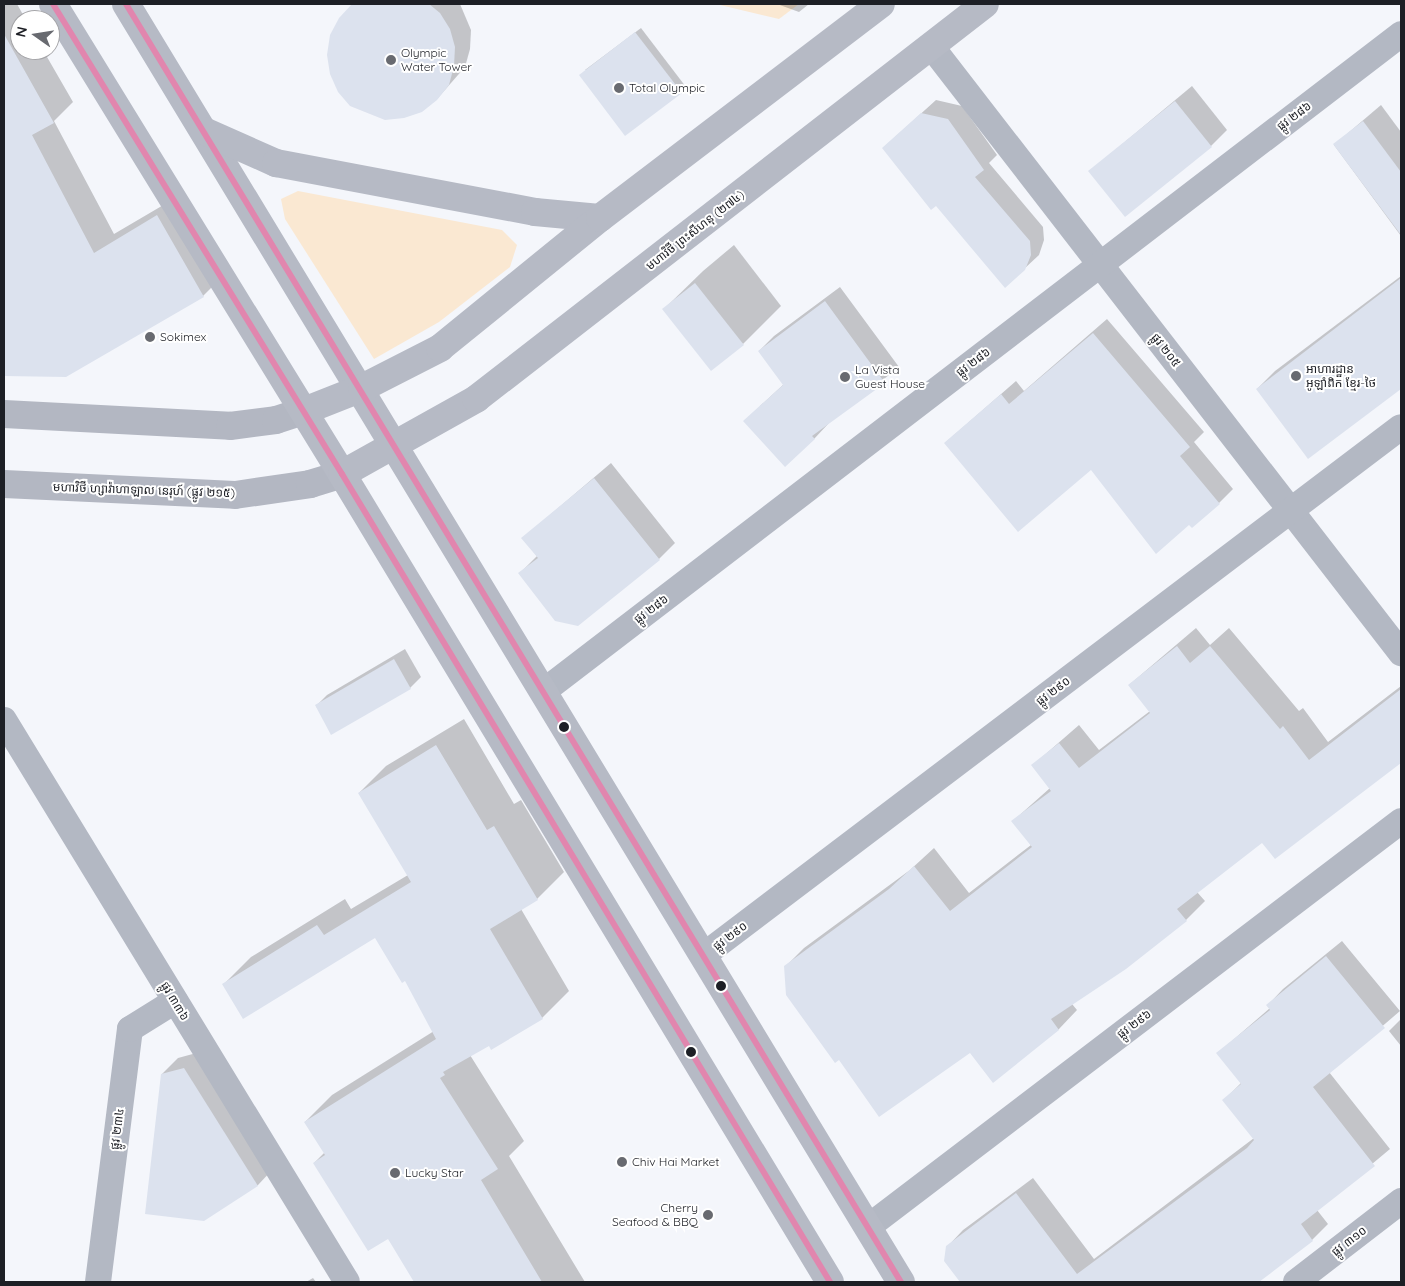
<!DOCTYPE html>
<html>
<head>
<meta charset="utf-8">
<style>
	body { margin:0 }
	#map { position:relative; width:1405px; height:1286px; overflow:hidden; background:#f4f6fb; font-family:Quicksand,"Noto Sans Khmer",sans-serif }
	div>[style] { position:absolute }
	.green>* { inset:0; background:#fae8d2 }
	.shadow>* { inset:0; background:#0003 }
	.building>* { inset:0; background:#dce2ee }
	.minor>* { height:26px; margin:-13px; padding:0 13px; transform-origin:13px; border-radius:13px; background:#b3b8c3 }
	.secondary>* { height:28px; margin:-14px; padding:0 14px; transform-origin:14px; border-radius:14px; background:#b3b7c2 }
	.primary>* { height:28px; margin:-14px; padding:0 14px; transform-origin:14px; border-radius:14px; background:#b6bac5 }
	.bus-1>* { height:6px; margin:-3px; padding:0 3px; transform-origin:3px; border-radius:3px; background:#e186ae }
	.dots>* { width:14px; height:14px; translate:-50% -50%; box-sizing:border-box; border:2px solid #fff; border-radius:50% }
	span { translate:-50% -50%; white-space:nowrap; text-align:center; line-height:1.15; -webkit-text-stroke:4px #fff; paint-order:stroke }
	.poi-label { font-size:12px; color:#1d1f25 }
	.left { translate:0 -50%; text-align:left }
	.right { translate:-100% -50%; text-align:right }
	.street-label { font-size:12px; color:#1d1f25 }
	.frame { position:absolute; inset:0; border:5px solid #1d1f25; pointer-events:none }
	.north { position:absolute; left:10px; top:10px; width:50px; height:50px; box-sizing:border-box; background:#fff; border:1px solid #a5a5a8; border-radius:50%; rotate:283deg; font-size:14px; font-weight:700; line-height:20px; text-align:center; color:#1d1f25 }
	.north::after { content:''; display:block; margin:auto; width:18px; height:22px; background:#686a70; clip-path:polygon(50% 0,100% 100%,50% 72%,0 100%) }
</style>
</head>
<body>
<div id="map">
	<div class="green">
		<i style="clip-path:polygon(716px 4px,799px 4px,779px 19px)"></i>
		<i style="clip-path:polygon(298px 191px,502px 230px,517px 245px,510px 267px,439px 322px,374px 359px,285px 219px,281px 199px)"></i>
	</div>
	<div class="shadow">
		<i style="clip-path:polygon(4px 4px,17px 4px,26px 20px,20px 20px,20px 50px,43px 50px,73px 102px,54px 121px,114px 234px,177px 197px,223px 276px,203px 296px,65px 376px,4px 375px)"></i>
		<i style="clip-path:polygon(354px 4px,460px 4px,471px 30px,470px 49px,465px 67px,437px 99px,340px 19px)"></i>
		<i style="clip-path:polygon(777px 4px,809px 4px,799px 12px)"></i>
		<i style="clip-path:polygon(641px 28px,686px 87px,681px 92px,585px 70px)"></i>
		<i style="clip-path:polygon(1192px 86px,1227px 130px,1211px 146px,1090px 171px)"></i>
		<i style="clip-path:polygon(936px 100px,962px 106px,997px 155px,989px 163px,1043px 227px,1044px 240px,1039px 255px,1024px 269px,936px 204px,883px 148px)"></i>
		<i style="clip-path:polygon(1381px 105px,1401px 132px,1401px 236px,1334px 145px)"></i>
		<i style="clip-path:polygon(734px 245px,781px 306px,743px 344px,664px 309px,703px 271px)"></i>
		<i style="clip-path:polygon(1401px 276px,1401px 388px,1308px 457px,1257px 389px,1275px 371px)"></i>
		<i style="clip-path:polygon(840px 287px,899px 367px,829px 423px,814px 439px,760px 406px,784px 384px,759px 351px,774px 336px)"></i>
		<i style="clip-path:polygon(1107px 319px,1204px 432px,1194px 442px,1233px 489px,1219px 503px,1091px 468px,945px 443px,1016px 381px,1024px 391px)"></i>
		<i style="clip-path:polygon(611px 463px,675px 543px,659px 559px,519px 574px,537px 556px,523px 538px)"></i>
		<i style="clip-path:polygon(1196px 628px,1210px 645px,1229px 628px,1299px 711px,1303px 708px,1328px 742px,1401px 686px,1401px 761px,1275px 857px,1263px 841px,1197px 892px,1205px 901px,1186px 920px,1072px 1004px,1077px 1010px,1059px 1029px,993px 1081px,970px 1052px,785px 967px,804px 948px,910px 870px,934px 848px,969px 893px,1031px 845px,1013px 821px,1050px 788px,1033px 765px,1079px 725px,1099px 750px,1150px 711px,1129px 685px)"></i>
		<i style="clip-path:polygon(405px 649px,421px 677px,410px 688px,332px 733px,316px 706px,327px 695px)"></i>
		<i style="clip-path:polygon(464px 719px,514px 804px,521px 800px,564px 872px,537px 899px,521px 909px,569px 991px,542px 1018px,470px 1055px,524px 1141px,509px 1156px,585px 1282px,415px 1282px,388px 1237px,314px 1163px,325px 1152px,305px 1122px,332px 1095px,434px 1031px,406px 979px,376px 936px,224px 984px,251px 957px,345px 899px,351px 909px,408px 875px,359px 793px,386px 766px)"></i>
		<i style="clip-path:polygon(1342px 941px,1400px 1011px,1329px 1072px,1390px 1149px,1317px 1210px,1328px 1224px,1312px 1240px,1258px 1282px,961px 1282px,945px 1261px,947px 1247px,963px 1230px,1033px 1178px,1094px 1259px,1254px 1138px,1224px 1100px,1242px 1082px,1218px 1053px,1270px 1008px,1268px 1005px,1283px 989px)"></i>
		<i style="clip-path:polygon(1401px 1019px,1401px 1046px,1389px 1031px)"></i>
		<i style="clip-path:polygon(200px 1052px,274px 1168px,258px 1185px,203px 1220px,162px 1074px,178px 1058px)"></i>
		<i style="clip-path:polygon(313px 1278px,316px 1282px,306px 1282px)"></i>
	</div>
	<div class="building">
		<i style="clip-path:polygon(352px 4px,429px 4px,440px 13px,450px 29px,455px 47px,454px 66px,449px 85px,437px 100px,422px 112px,404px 118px,385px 120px,350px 106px,338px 92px,330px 74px,327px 55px,330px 35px,339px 18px)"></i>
		<i style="clip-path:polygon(635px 32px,682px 93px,625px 136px,579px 75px)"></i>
		<i style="clip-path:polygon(4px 34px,54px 123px,32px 135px,94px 253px,157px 215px,204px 297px,66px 377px,4px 376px)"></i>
		<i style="clip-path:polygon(1175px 101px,1212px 147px,1125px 217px,1088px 171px)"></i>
		<i style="clip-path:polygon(921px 113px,948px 119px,984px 170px,975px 177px,1030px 241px,1031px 255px,1025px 270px,1005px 288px,936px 206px,931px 210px,882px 148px)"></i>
		<i style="clip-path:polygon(1363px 121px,1401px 172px,1401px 235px,1333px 144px)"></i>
		<i style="clip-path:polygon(1401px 278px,1401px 389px,1308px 459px,1256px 389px)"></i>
		<i style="clip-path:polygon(695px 283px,744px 345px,711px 371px,662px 309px)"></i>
		<i style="clip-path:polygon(825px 301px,885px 383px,812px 436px,815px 439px,785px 467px,743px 421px,783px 385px,758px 351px)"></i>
		<i style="clip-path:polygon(1093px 333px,1190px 447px,1180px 456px,1220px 504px,1192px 528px,1189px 525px,1156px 554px,1091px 470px,1018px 532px,944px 443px,1001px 394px,1009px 404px)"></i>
		<i style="clip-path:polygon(594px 478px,660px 560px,578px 626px,555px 621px,518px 573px,538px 558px,521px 538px)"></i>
		<i style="clip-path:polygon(1177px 646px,1190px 663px,1210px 646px,1280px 729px,1283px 726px,1309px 760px,1401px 689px,1401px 763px,1275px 859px,1262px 843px,1177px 909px,1187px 921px,1126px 969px,1051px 1019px,1059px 1030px,993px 1083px,970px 1053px,879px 1117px,839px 1060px,835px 1063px,786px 995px,784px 966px,889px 889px,914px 866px,950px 911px,1032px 847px,1011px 821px,1051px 791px,1031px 765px,1059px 743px,1079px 768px,1150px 713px,1128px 685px)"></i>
		<i style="clip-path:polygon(394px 659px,411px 689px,331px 735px,315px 705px)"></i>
		<i style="clip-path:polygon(436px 745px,487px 830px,494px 826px,538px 900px,490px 929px,543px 1019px,491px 1050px,489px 1046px,443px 1072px,445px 1075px,440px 1078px,498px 1169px,481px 1180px,542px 1282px,414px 1282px,388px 1239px,368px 1251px,313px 1163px,325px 1155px,304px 1122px,436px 1039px,405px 981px,402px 983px,375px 938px,243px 1019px,222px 984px,317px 925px,324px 935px,411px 882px,358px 793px)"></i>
		<i style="clip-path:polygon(1326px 956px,1385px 1028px,1313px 1087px,1375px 1166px,1301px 1224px,1313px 1241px,1259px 1282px,960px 1282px,944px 1261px,946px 1246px,1016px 1193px,1077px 1274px,1247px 1148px,1254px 1140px,1222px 1100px,1241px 1084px,1216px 1053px,1270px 1010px,1266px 1005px)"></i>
		<i style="clip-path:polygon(184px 1068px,258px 1186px,204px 1221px,145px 1214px,161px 1074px)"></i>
	</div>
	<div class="minor">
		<i style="left:931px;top:46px;width:768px;rotate:52.25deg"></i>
		<i style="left:544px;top:691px;width:1080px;rotate:-37.47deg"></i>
		<i style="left:4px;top:720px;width:658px;rotate:58.6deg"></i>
		<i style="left:704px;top:955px;width:874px;rotate:-37.15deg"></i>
		<i style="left:868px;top:1227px;width:670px;rotate:-37.3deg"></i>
		<i style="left:98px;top:1282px;width:255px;rotate:-82.8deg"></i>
		<i style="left:130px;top:1029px;width:53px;rotate:-31.9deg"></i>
		<i style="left:1296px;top:1282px;width:133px;rotate:-37.6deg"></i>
	</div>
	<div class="secondary">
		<i style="left:4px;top:414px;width:226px;rotate:3deg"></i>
		<i style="left:230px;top:426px;width:46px;rotate:-7.4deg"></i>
		<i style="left:276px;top:420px;width:29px;rotate:-18deg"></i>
		<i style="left:4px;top:484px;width:231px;rotate:2.7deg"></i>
		<i style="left:235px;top:495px;width:76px;rotate:-8.3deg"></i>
		<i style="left:310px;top:484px;width:34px;rotate:-17deg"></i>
	</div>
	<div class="primary">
		<i style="left:53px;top:4px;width:552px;rotate:58.41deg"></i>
		<i style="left:342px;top:474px;width:944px;rotate:58.87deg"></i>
		<i style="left:126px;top:4px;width:1495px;rotate:58.77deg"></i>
		<i style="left:204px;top:131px;width:79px;rotate:24deg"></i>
		<i style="left:276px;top:163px;width:264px;rotate:10.7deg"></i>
		<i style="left:535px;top:212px;width:65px;rotate:5.3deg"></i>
		<i style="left:304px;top:411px;width:62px;rotate:-21.6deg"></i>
		<i style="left:362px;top:388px;width:88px;rotate:-27.1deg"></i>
		<i style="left:440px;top:348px;width:206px;rotate:-39.1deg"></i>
		<i style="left:600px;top:218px;width:353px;rotate:-37.3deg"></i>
		<i style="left:342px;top:474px;width:154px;rotate:-29.2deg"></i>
		<i style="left:476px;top:399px;width:644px;rotate:-37.81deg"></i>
	</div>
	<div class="bus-1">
		<i style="left:53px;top:4px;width:552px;rotate:58.41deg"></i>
		<i style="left:342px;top:474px;width:944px;rotate:58.87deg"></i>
		<i style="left:126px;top:4px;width:1495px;rotate:58.77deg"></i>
	</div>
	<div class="dots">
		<i style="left:391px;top:60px;background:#686a70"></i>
		<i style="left:619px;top:88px;background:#686a70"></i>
		<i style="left:150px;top:337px;background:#686a70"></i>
		<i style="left:1296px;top:376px;background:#686a70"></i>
		<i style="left:845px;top:377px;background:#686a70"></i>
		<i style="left:564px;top:727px;background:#1d1f25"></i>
		<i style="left:721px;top:986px;background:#1d1f25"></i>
		<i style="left:691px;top:1052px;background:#1d1f25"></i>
		<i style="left:622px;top:1162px;background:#686a70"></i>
		<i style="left:395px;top:1173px;background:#686a70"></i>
		<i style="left:708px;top:1215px;background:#686a70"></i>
	</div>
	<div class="poi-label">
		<span class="left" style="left:401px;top:60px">Olympic<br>Water Tower</span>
		<span class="left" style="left:629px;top:88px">Total Olympic</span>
		<span class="left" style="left:160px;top:337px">Sokimex</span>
		<span class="left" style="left:1306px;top:376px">អាហារដ្ឋាន<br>អូឡាំពិក ខ្មែរ-ថៃ</span>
		<span class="left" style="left:855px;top:377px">La Vista<br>Guest House</span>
		<span class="left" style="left:632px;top:1162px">Chiv Hai Market</span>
		<span class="left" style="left:405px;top:1173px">Lucky Star</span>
		<span class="right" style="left:698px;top:1215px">Cherry<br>Seafood &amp; BBQ</span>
	</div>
	<div class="street-label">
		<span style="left:1294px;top:116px;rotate:-37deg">ផ្លូវ ២៨៦</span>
		<span style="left:695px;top:230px;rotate:-38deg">មហាវិថី ព្រះសីហនុ (២៧៤)</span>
		<span style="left:1166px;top:350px;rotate:52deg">ផ្លូវ ២០៥</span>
		<span style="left:973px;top:362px;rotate:-37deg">ផ្លូវ ២៨៦</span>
		<span style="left:144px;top:490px;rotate:2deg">មហាវិថី ហ្សាវ៉ាហាឡាល នេរុហ៍ (ផ្លូវ ២១៥)</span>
		<span style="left:651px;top:609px;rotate:-37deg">ផ្លូវ ២៨៦</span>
		<span style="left:1053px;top:691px;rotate:-37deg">ផ្លូវ ២៩០</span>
		<span style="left:730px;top:936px;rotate:-37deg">ផ្លូវ ២៩០</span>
		<span style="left:175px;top:1001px;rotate:59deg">ផ្លូវ ៣៣៦</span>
		<span style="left:1134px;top:1024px;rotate:-37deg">ផ្លូវ ២៩៦</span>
		<span style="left:117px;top:1129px;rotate:-83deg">ផ្លូវ ២៣៤</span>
		<span style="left:1349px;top:1241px;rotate:-38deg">ផ្លូវ ៣១០</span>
	</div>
	<div class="frame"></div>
	<div class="north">N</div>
</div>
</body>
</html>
